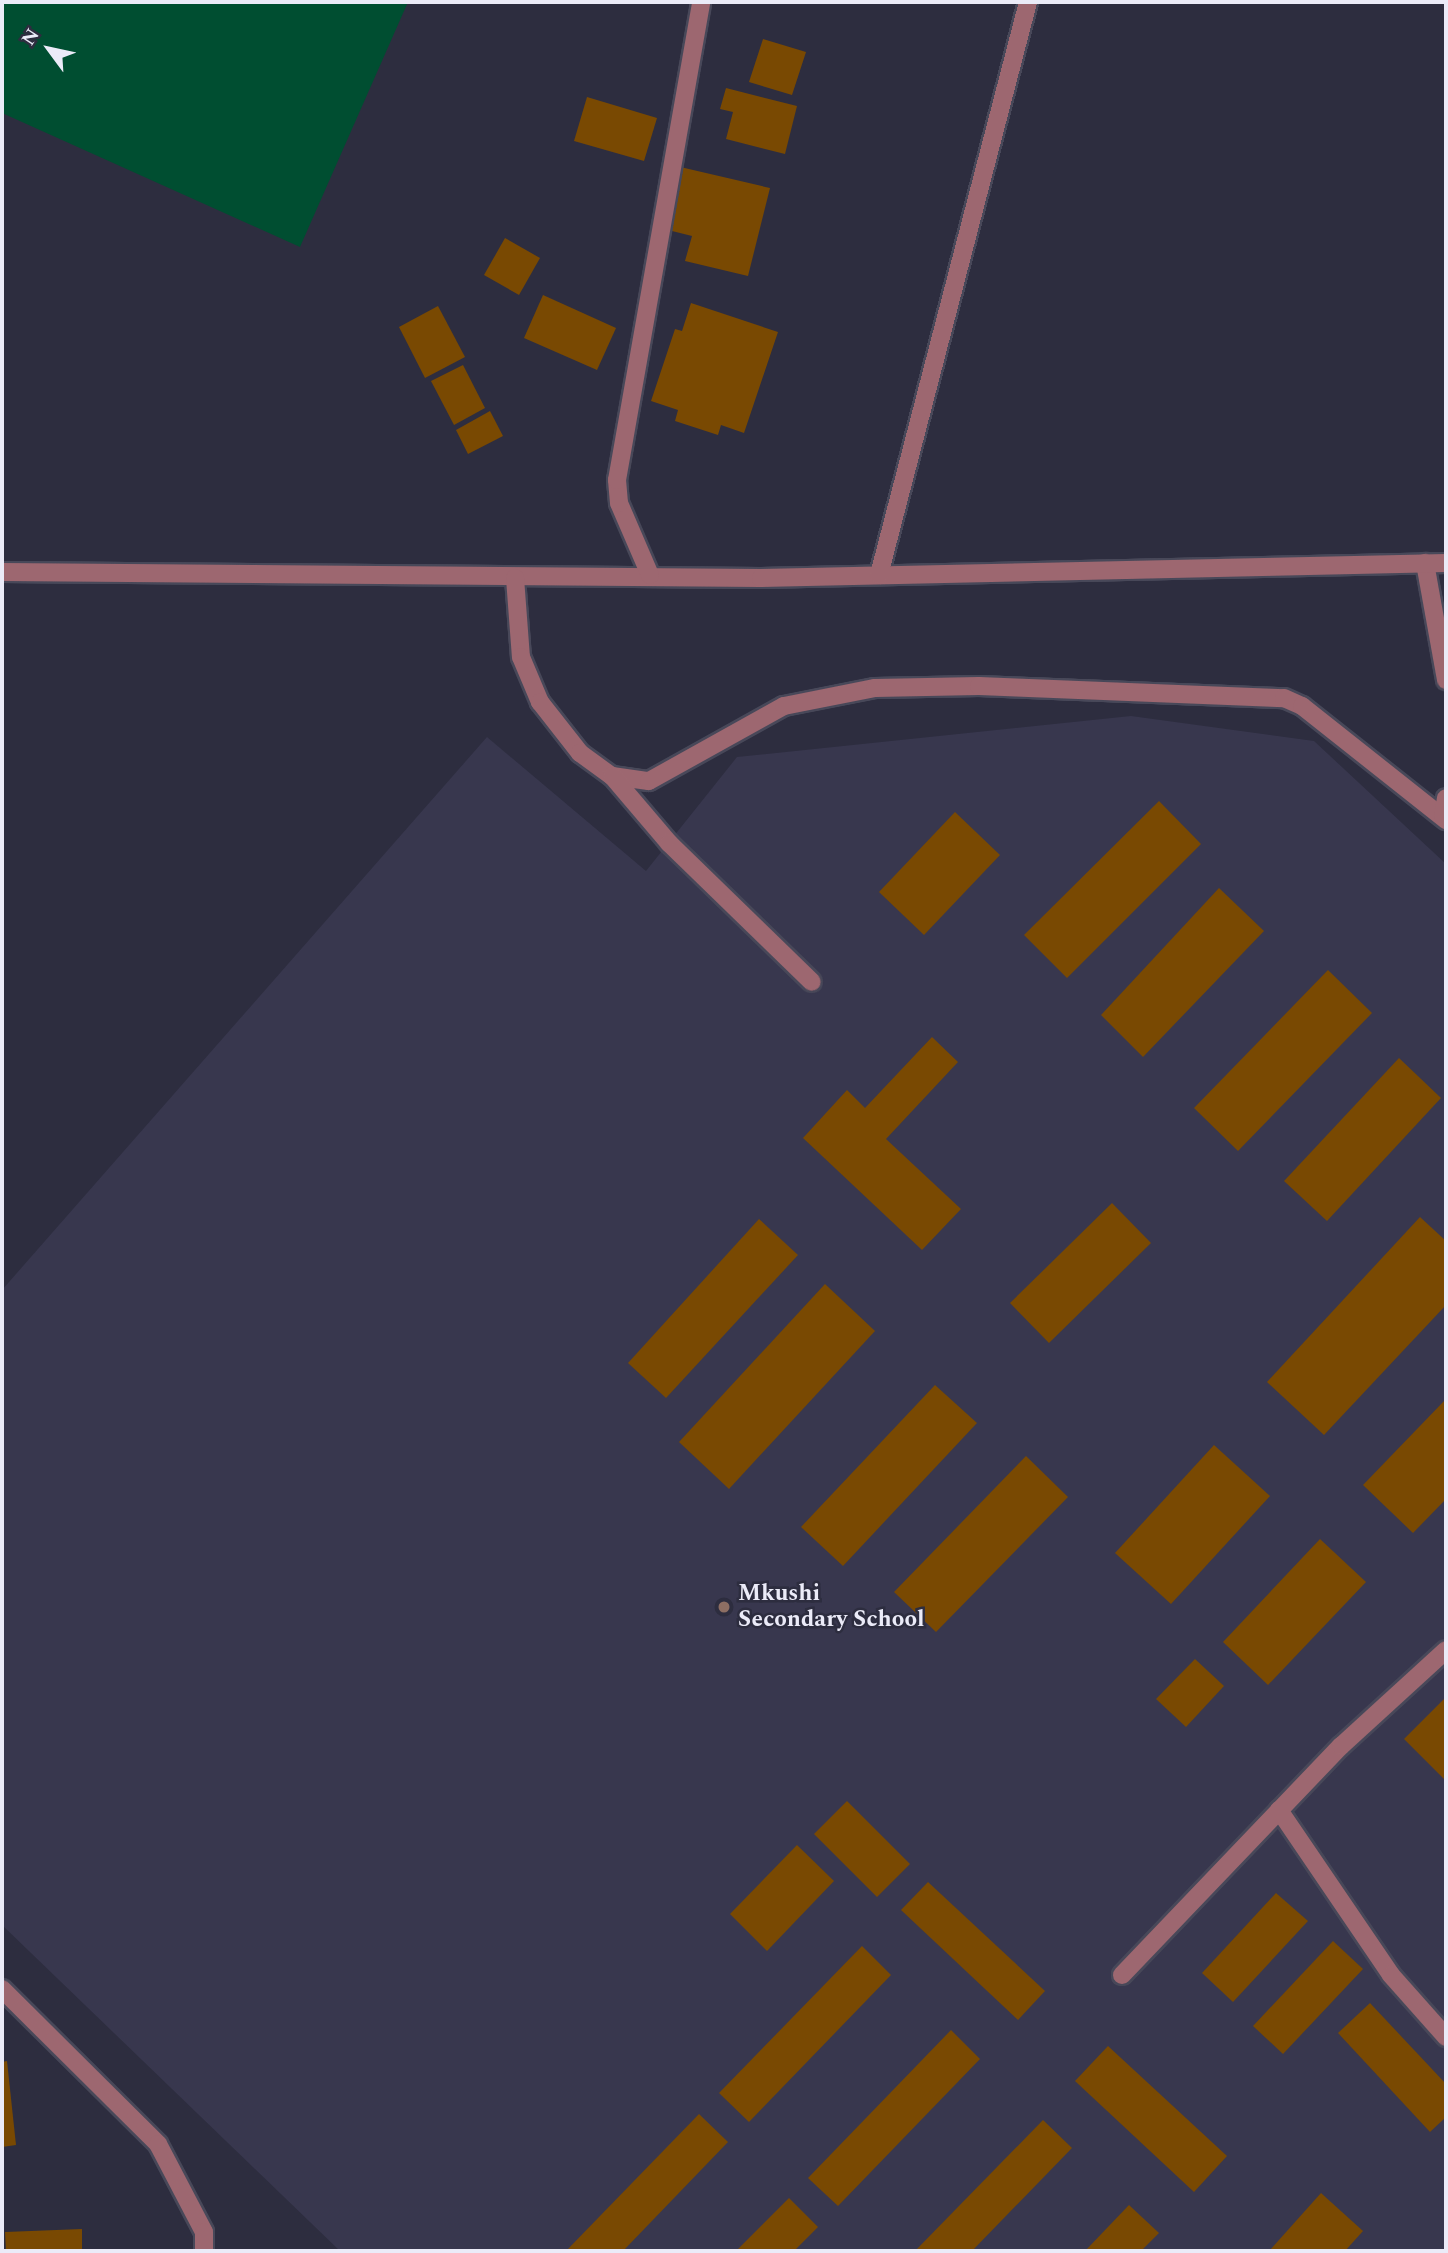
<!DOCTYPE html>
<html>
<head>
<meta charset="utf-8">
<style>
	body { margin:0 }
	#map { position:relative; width:1448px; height:2253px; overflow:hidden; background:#2d2d3f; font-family:Spectral,serif }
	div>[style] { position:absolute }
	.built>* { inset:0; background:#38374e }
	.green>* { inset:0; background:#004e31 }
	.building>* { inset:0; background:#794902 }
	.roads { filter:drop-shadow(2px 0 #484859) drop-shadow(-2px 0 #484859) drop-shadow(0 2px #484859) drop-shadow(0 -2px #484859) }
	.minor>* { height:18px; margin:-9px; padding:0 9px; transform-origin:9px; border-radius:9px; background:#9d6770 }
	.dots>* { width:19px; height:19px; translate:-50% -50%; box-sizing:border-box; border:4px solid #2d2d3f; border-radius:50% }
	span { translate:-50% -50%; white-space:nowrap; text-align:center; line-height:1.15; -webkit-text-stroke:5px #2d2d3f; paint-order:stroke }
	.poi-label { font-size:23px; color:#ebebf8; font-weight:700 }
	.left { translate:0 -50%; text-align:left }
	.frame { position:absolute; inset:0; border:4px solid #ebebf8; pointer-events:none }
	.north { position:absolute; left:14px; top:14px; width:70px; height:70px; -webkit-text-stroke:5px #2d2d3f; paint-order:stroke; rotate:303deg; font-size:19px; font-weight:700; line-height:28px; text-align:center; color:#ebebf8 }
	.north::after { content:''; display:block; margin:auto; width:24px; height:32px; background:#ebebf8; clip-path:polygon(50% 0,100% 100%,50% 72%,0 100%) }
</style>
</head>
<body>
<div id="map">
	<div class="built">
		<i style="clip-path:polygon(1131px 716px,1314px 741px,1446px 864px,1446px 2251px,340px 2251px,2px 1925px,2px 1290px,487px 737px,646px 871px,737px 757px)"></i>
	</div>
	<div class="green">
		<i style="clip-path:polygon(2px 2px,408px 2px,300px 247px,2px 113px)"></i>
	</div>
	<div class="building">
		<i style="clip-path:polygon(763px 39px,806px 52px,792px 95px,749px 82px)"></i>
		<i style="clip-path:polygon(726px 88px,797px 106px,785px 154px,726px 139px,733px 112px,720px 109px)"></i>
		<i style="clip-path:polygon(587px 97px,657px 118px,644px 161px,574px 141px)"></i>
		<i style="clip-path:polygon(676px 166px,770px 188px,748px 276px,685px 261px,692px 236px,660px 228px)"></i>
		<i style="clip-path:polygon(505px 238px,540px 258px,519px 295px,484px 275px)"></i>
		<i style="clip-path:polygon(543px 295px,616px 328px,597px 370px,524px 338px)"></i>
		<i style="clip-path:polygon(691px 303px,778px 332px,744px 433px,721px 425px,718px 435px,675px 421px,678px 410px,651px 401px,675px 329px,682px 331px)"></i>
		<i style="clip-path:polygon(438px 306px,465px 357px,425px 378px,399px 327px)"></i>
		<i style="clip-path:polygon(463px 365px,485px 408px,454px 425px,431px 381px)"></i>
		<i style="clip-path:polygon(490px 411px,503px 436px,468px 454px,456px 430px)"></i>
		<i style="clip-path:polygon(1159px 801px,1201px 844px,1067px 978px,1024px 935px)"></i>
		<i style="clip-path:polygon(955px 812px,1000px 855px,924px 935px,879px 892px)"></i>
		<i style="clip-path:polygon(1219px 888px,1264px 931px,1143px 1057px,1101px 1015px)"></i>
		<i style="clip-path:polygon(1328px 970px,1372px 1013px,1238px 1151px,1194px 1108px)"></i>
		<i style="clip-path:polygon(932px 1037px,958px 1062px,886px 1139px,961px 1209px,922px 1250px,803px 1138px,847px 1090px,865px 1108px)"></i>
		<i style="clip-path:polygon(1399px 1058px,1441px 1098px,1327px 1221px,1284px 1181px)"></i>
		<i style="clip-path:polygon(1112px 1203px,1151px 1243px,1049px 1343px,1010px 1303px)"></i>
		<i style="clip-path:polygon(1420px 1217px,1446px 1241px,1446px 1305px,1324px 1435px,1267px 1382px)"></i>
		<i style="clip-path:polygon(759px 1219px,798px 1255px,666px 1398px,628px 1363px)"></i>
		<i style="clip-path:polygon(825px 1284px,875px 1331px,729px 1489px,679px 1442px)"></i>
		<i style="clip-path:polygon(935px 1385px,977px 1423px,843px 1566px,801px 1527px)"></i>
		<i style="clip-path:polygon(1446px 1399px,1446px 1499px,1413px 1533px,1363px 1485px)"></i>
		<i style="clip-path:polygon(1214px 1445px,1270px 1496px,1171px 1604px,1115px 1553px)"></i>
		<i style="clip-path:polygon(1026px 1456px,1068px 1497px,936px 1632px,894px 1592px)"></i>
		<i style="clip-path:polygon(1320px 1539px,1366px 1582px,1268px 1685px,1223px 1642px)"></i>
		<i style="clip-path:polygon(1195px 1659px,1224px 1686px,1186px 1727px,1156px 1699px)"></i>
		<i style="clip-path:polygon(1446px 1697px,1446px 1781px,1404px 1739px)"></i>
		<i style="clip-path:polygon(847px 1801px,910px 1864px,877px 1897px,814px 1834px)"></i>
		<i style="clip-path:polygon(797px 1845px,834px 1881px,767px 1951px,730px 1914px)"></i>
		<i style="clip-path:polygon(928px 1882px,1045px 1991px,1018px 2020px,901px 1910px)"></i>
		<i style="clip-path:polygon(1276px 1893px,1308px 1921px,1233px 2002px,1202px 1973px)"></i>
		<i style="clip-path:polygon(1333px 1941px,1363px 1969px,1283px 2054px,1253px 2026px)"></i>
		<i style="clip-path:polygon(862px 1946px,891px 1975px,749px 2122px,719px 2093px)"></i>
		<i style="clip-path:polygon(1370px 2003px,1446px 2084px,1446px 2117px,1430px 2132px,1338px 2033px)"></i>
		<i style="clip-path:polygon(951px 2030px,980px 2059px,838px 2206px,808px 2178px)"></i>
		<i style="clip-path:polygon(1108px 2046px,1227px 2156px,1194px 2192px,1075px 2081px)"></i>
		<i style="clip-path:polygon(7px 2061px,16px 2145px,2px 2147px,2px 2062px)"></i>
		<i style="clip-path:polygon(699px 2114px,728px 2142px,623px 2251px,566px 2251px)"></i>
		<i style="clip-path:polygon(1043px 2120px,1072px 2148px,972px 2251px,915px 2251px)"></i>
		<i style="clip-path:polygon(1321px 2193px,1363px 2231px,1345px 2251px,1269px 2251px)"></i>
		<i style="clip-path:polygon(789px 2198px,818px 2227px,794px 2251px,736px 2251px)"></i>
		<i style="clip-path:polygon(1129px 2205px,1159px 2233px,1141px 2251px,1085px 2251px)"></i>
		<i style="clip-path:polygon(82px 2229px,82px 2251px,6px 2251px,5px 2232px)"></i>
	</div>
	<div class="roads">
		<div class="minor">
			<i style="left:1425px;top:563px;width:119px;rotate:79.8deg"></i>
			<i style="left:2px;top:572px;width:759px;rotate:0.45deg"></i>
			<i style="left:761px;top:578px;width:685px;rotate:-1.25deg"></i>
			<i style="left:650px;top:575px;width:78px;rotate:-113.3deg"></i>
			<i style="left:619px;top:503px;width:23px;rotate:-95deg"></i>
			<i style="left:617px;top:480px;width:485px;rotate:-80deg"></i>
			<i style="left:879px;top:575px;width:592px;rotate:-75.42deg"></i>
			<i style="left:515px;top:578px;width:79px;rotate:85.7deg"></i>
			<i style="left:521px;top:657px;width:49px;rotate:67.1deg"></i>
			<i style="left:540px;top:702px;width:65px;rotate:51.9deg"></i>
			<i style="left:580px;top:753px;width:39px;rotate:36deg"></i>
			<i style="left:612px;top:776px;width:37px;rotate:8deg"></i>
			<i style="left:649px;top:781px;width:154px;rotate:-29.1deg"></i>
			<i style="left:784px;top:706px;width:93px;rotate:-11.2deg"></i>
			<i style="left:875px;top:688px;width:104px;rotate:-1.1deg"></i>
			<i style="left:979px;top:686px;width:305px;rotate:2.3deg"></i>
			<i style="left:1284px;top:698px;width:20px;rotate:24deg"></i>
			<i style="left:1302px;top:706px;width:184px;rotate:38.4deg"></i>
			<i style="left:612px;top:776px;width:88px;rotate:49.6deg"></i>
			<i style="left:669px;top:843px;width:199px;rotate:44.2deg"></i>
			<i style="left:1443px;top:817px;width:19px;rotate:-81deg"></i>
			<i style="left:1279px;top:1810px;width:199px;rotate:55.8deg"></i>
			<i style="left:1391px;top:1975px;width:83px;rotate:48.4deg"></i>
			<i style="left:1122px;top:1975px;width:317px;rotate:-46.3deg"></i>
			<i style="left:1341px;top:1746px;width:142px;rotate:-42.4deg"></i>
			<i style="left:2px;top:1989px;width:220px;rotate:44.8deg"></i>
			<i style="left:158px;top:2144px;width:99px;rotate:62.4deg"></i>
			<i style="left:204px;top:2232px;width:19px;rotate:90deg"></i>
		</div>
	</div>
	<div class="dots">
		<i style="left:724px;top:1607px;background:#8d6e63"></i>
	</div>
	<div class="poi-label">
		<span class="left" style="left:738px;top:1607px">Mkushi<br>Secondary School</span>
	</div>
	<div class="frame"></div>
	<div class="north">N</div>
</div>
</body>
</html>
